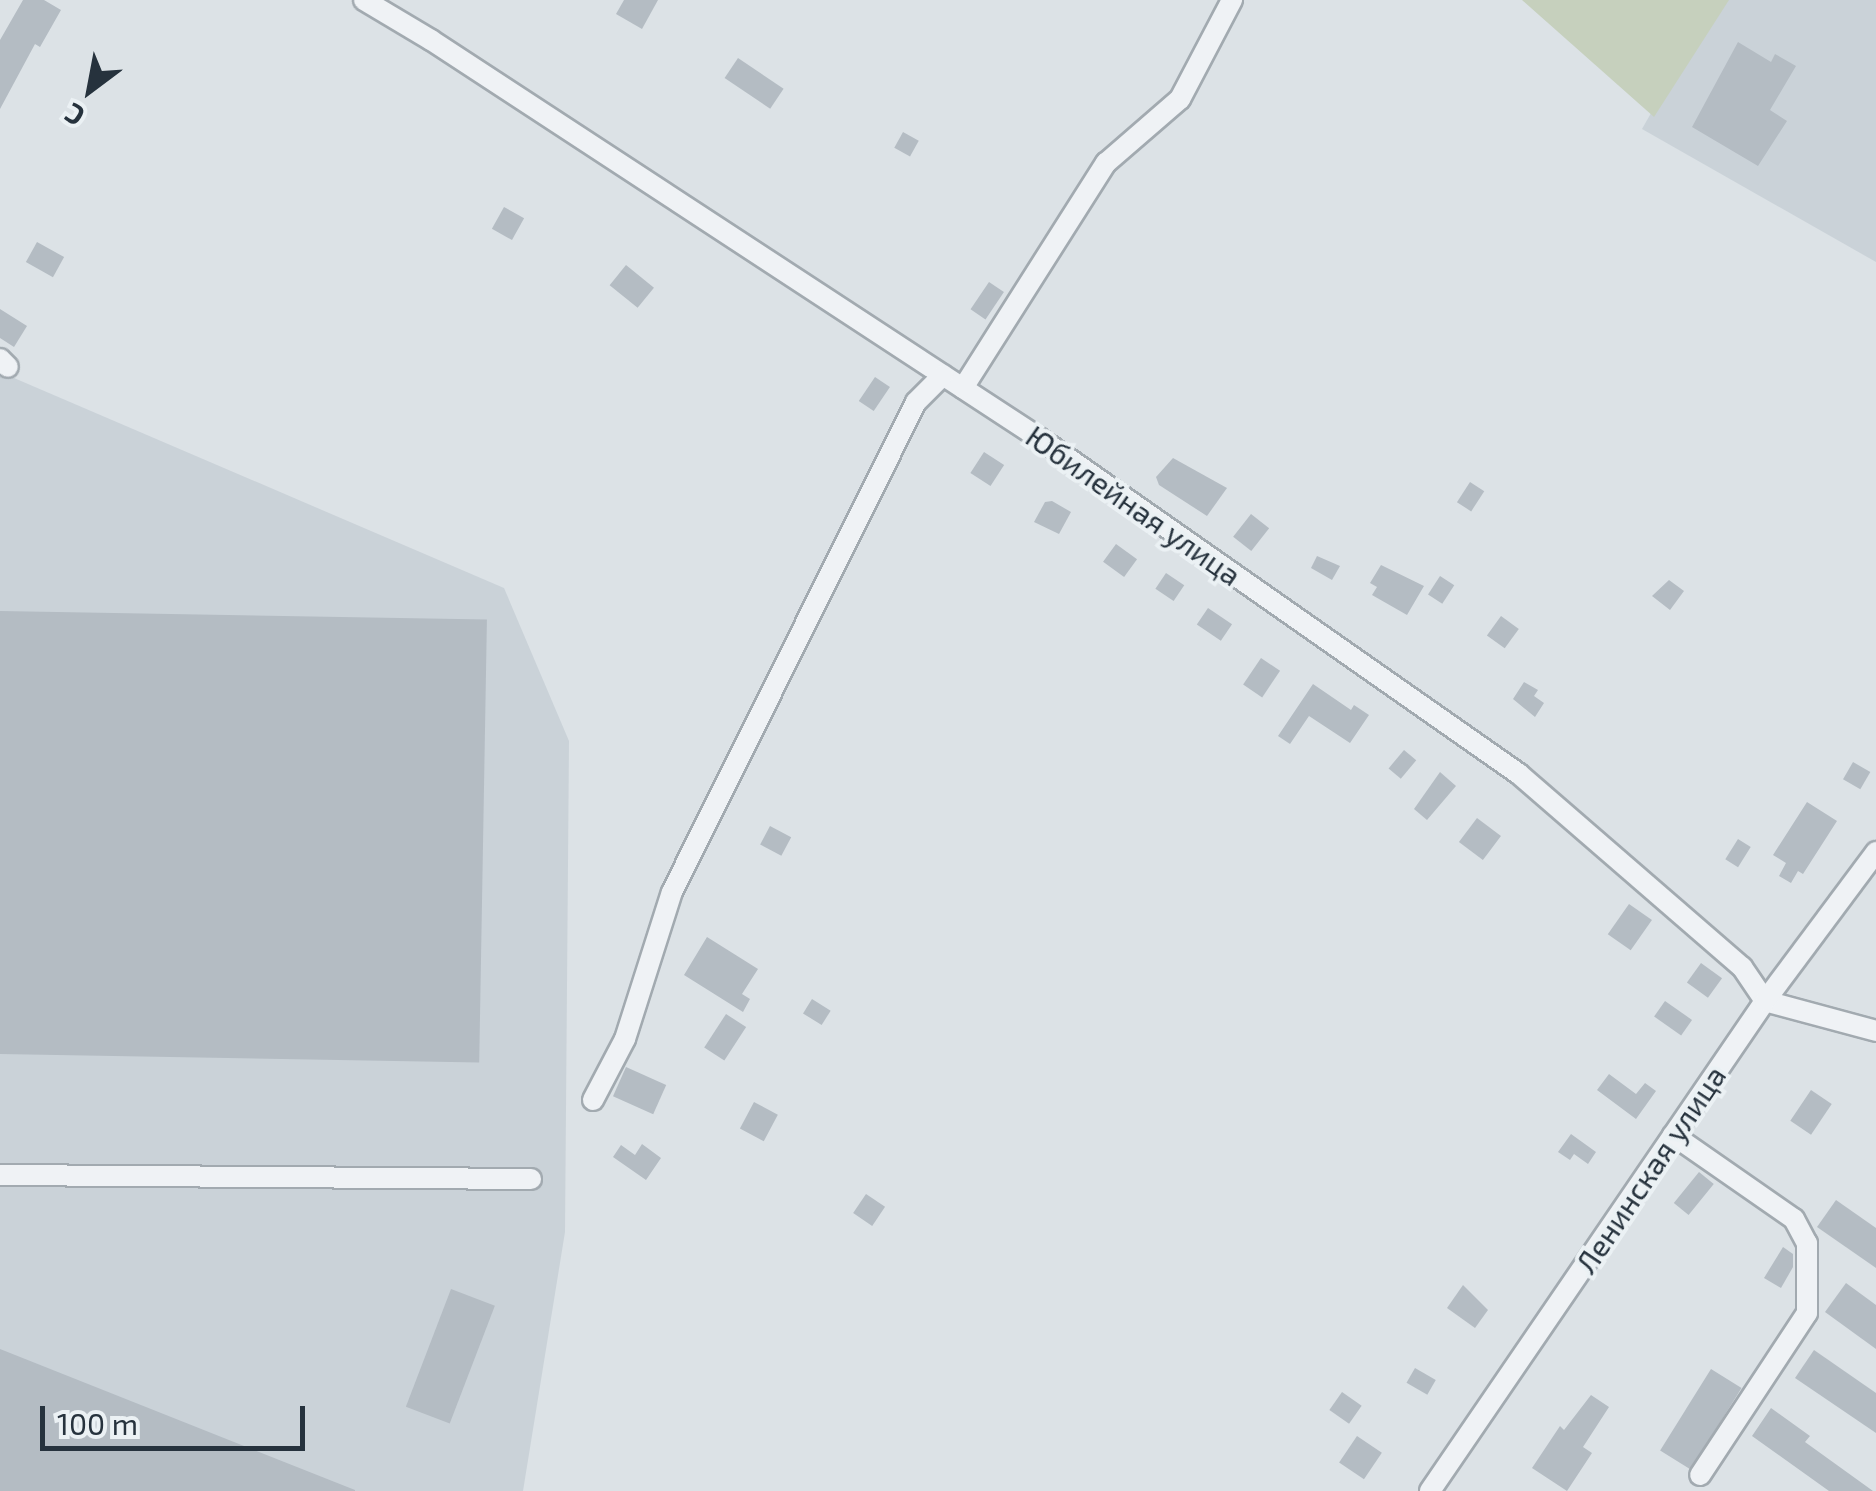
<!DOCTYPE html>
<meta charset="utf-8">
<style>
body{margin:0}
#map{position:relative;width:1876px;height:1491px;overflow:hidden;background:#dce2e6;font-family:"Exo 2",sans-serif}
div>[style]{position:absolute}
.built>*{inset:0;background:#cad2d8}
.green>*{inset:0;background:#c6d0bd}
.building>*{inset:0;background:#b4bcc3;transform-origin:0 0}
.roads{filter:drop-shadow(2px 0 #a2aab0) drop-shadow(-2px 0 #a2aab0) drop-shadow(0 2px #a2aab0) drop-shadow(0 -2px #a2aab0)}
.minor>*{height:20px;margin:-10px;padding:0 10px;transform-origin:10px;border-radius:10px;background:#eff2f5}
span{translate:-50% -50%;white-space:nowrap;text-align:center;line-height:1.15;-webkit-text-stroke:8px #ebf1f4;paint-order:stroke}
.street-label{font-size:30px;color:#26323d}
.north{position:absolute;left:40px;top:40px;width:100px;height:100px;-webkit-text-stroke:8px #ebf1f4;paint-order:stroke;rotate:212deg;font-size:28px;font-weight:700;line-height:40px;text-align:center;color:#26323d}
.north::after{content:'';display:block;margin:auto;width:35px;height:45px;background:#26323d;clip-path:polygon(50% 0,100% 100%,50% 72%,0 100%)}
.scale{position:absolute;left:40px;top:1406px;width:265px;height:45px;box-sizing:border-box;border:5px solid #26323d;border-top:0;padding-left:12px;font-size:30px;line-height:35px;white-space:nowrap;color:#26323d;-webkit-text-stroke:8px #ebf1f4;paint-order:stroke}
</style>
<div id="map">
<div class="built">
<div style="clip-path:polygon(1715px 0,1876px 0,1876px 262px,1642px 129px)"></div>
<div style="clip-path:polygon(0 372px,504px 588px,569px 741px,565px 1232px,523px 1491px,0 1491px)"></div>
</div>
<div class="green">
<div style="clip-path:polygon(1522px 0,1729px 0,1654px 117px)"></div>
</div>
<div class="building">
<div style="clip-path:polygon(23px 0,44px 0,61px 10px,40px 47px,35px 44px,0 109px,0 40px)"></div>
<div style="clip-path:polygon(624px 0,658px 0,642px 29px,616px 14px)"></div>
<div style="clip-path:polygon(1738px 42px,1771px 62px,1775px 54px,1796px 66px,1770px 110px,1787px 121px,1758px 166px,1692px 127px)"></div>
<div style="left:738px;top:58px;width:55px;height:24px;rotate:34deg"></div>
<div style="left:903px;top:132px;width:18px;height:18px;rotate:29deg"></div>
<div style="left:504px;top:207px;width:23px;height:25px;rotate:29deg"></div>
<div style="left:37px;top:242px;width:31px;height:23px;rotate:29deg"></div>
<div style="left:626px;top:265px;width:36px;height:26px;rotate:39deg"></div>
<div style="left:989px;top:282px;width:18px;height:33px;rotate:34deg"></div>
<div style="clip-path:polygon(0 309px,27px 326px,14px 347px,0 338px)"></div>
<div style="left:875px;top:377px;width:18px;height:29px;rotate:34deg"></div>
<div style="left:984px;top:452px;width:24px;height:25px;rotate:33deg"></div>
<div style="clip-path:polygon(1173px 458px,1227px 488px,1207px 516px,1159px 485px,1156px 477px)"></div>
<div style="left:1470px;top:482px;width:17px;height:24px;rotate:33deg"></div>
<div style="clip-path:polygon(1052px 501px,1071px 512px,1059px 534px,1034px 522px,1045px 502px)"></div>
<div style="left:1251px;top:514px;width:23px;height:29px;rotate:38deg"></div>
<div style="left:1116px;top:544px;width:26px;height:22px;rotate:36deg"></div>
<div style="clip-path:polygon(1317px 556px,1340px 566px,1332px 580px,1311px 568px)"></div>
<div style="clip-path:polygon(1381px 565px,1424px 586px,1407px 615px,1372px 595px,1377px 587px,1370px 583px)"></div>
<div style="left:1166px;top:573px;width:22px;height:19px;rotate:34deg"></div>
<div style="left:1440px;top:576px;width:17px;height:22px;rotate:33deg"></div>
<div style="clip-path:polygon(1669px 580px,1684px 591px,1670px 610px,1652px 596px)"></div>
<div style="left:1208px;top:608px;width:29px;height:20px;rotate:34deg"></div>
<div style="left:0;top:611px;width:487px;height:443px;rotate:1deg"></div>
<div style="left:1501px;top:616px;width:22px;height:24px;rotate:36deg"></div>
<div style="left:1261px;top:658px;width:23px;height:32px;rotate:34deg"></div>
<div style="clip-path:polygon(1524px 682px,1538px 690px,1534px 696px,1544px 703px,1535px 717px,1513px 699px)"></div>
<div style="clip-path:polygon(1313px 684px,1351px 710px,1354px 705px,1369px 715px,1350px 743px,1309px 716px,1290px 744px,1278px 736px)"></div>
<div style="left:1404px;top:750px;width:16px;height:24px;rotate:40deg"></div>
<div style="left:1853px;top:762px;width:20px;height:20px;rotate:30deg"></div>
<div style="clip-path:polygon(1440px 772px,1456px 786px,1427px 820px,1414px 809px)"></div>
<div style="clip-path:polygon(1807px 802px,1837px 821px,1803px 874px,1798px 871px,1791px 883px,1779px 876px,1786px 863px,1773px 855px)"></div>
<div style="left:1477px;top:818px;width:30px;height:30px;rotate:37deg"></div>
<div style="left:770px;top:826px;width:24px;height:21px;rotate:28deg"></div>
<div style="left:1738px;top:839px;width:15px;height:24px;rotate:32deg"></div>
<div style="left:1629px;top:904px;width:28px;height:37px;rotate:35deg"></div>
<div style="clip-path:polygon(707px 937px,758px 969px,742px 994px,750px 999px,743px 1012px,684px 975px)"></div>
<div style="left:1701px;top:963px;width:26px;height:24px;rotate:36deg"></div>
<div style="left:812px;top:999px;width:22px;height:17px;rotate:32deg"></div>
<div style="left:1665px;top:1001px;width:33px;height:19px;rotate:35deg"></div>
<div style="left:726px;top:1014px;width:24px;height:40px;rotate:33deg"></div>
<div style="left:626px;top:1067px;width:44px;height:32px;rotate:24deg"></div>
<div style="clip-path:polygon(1609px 1074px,1636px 1094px,1645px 1083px,1656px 1091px,1636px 1119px,1597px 1090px)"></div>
<div style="left:1811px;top:1090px;width:25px;height:37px;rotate:34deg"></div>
<div style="left:754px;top:1102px;width:27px;height:30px;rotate:28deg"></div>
<div style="clip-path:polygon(1571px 1134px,1596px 1152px,1588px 1164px,1574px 1154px,1570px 1160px,1558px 1152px)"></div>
<div style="clip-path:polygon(642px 1144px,661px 1158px,646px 1180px,613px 1157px,621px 1145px,635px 1155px)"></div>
<div style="left:1699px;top:1172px;width:19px;height:40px;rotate:39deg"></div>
<div style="left:866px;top:1194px;width:23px;height:23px;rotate:34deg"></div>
<div style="clip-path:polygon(1836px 1200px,1876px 1228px,1876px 1268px,1817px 1227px)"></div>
<div style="clip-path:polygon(1783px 1247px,1793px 1254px,1793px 1267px,1781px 1288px,1764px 1278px)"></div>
<div style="clip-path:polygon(1846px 1283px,1876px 1305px,1876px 1349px,1825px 1312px)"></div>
<div style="clip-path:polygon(1463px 1285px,1488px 1310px,1475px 1328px,1447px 1308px)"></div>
<div style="left:451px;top:1289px;width:47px;height:126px;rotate:21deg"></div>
<div style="clip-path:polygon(0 1349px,355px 1490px,355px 1491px,0 1491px)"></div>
<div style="clip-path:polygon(1814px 1350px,1876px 1393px,1876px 1433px,1795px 1378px)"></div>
<div style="left:1415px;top:1368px;width:24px;height:17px;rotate:30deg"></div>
<div style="left:1711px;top:1369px;width:36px;height:96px;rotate:32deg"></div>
<div style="left:1342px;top:1392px;width:24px;height:22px;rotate:35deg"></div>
<div style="clip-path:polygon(1591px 1395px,1609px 1407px,1583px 1447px,1592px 1453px,1567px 1491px,1532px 1468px,1560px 1426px,1564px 1430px)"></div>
<div style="clip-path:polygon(1771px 1408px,1810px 1436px,1805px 1442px,1873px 1491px,1829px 1491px,1752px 1436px)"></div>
<div style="left:1357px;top:1436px;width:30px;height:32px;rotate:34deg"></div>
</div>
<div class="roads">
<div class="minor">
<div style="left:364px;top:0;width:78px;rotate:30.8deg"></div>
<div style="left:431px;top:40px;width:727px;rotate:33.21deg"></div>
<div style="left:1039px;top:438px;width:586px;rotate:34.99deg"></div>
<div style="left:1519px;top:774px;width:295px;rotate:40.9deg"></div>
<div style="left:1742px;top:967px;width:41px;rotate:55.9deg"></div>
<div style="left:1765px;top:1001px;width:115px;rotate:15.1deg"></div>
<div style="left:0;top:359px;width:11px;rotate:45deg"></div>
<div style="left:963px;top:388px;width:267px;rotate:-57.6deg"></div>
<div style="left:1106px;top:163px;width:98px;rotate:-40.9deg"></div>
<div style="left:1180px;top:99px;width:112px;rotate:-62.3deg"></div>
<div style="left:593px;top:1100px;width:69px;rotate:-62.3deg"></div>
<div style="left:625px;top:1039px;width:154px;rotate:-72.3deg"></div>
<div style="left:672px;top:892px;width:547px;rotate:-63.53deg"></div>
<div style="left:916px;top:402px;width:38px;rotate:-45deg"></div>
<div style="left:1673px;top:1135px;width:147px;rotate:34.8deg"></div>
<div style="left:1794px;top:1219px;width:27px;rotate:62deg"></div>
<div style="left:1807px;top:1243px;width:70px;rotate:90deg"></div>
<div style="left:1807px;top:1313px;width:194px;rotate:123.4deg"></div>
<div style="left:0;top:1175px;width:531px;rotate:0.43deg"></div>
<div style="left:1430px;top:1491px;width:594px;rotate:-55.64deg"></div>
<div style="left:1765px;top:1001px;width:186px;rotate:-53.3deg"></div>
</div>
</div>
<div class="street-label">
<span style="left:1134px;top:505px;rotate:35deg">Юбилейная улица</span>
<span style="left:1650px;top:1169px;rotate:-56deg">Ленинская улица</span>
</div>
<div class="north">С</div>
<div class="scale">100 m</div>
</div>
